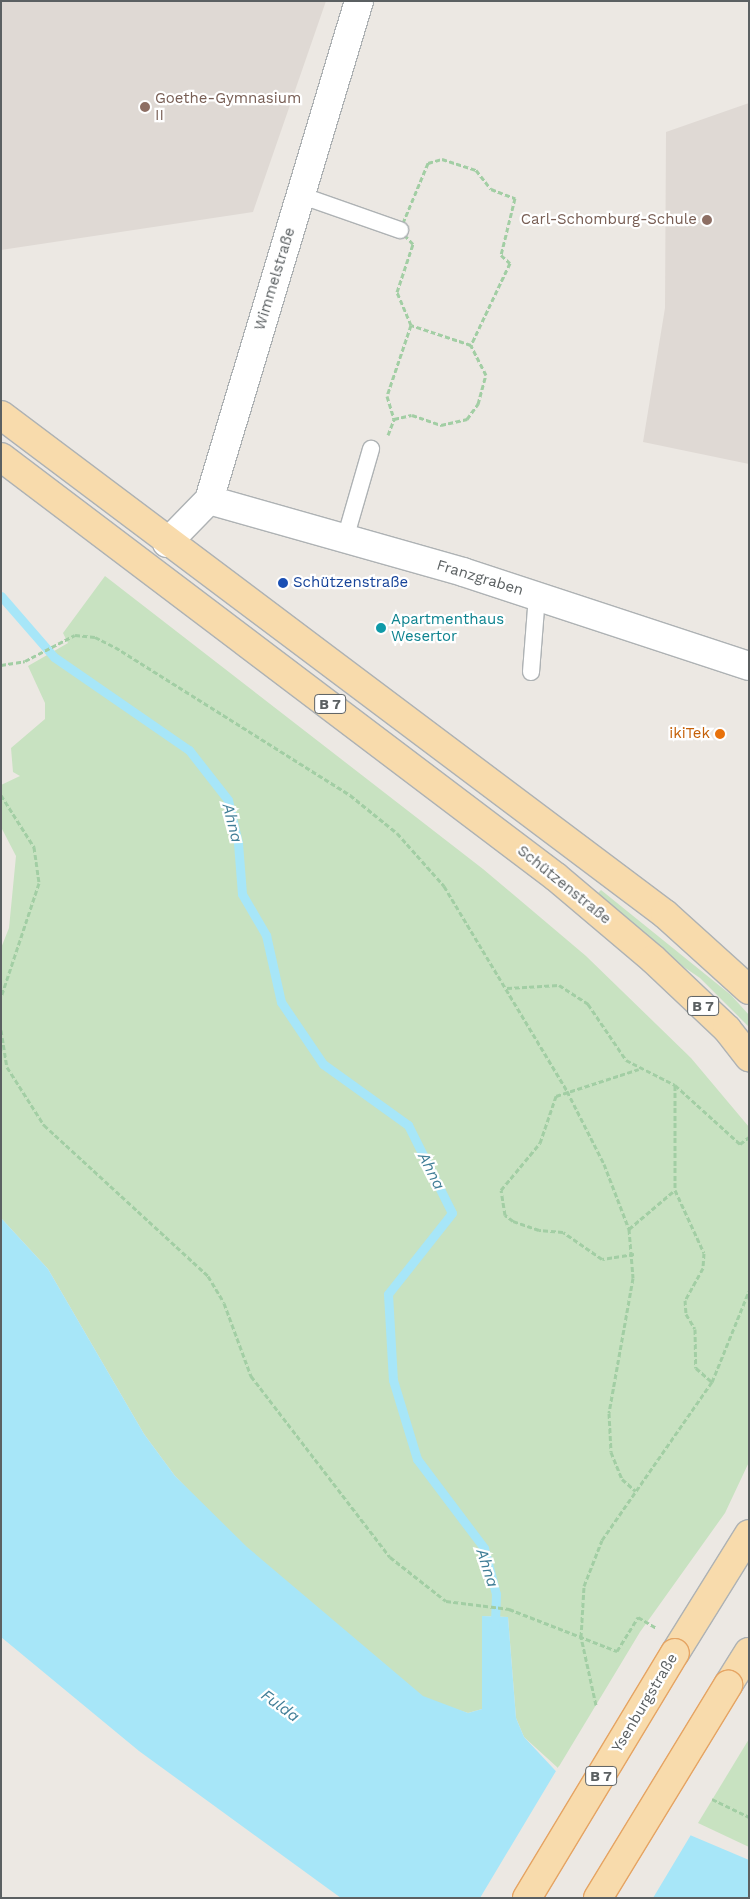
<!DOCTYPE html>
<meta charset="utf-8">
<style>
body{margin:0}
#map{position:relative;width:750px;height:1899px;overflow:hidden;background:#ece8e3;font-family:"Work Sans",sans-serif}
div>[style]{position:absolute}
.education>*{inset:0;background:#dfd9d4}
.green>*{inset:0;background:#c8e2c1}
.water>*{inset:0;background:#a7e6f8}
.pier>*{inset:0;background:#ece8e3}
.stream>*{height:9px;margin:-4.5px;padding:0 4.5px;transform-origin:4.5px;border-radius:4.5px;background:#a7e6f8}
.path>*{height:3px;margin-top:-1.5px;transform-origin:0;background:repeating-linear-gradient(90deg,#a2cea4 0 5px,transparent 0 7.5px)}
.roads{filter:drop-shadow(1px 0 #aeb2b4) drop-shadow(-1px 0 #aeb2b4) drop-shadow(0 1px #aeb2b4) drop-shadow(0 -1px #aeb2b4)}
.lane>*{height:16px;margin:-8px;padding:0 8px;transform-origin:8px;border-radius:8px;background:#fff}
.street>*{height:28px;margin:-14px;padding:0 14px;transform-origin:14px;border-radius:14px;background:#fff}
.primary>*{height:28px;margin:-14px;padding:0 14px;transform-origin:14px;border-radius:14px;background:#f8dbac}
.bridges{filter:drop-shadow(1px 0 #e5a463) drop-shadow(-1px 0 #e5a463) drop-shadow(0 1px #e5a463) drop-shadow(0 -1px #e5a463)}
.primary-bridge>*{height:28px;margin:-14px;padding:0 14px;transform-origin:14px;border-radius:14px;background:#f8dbac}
.dots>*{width:14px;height:14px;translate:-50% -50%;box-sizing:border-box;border:2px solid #fff;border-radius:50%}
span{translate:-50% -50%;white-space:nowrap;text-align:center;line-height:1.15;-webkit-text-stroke:4.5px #fff;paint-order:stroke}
.shield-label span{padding:1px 4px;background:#fff;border:1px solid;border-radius:4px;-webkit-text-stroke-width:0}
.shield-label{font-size:14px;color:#5b6062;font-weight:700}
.education-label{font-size:15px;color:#785e54}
.left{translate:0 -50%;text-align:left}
.right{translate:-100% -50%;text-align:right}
.street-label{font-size:15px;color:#5b6062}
.transit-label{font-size:15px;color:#164399}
.culture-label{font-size:15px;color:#0d838f}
.food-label{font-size:15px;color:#c56008}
.water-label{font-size:16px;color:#407e97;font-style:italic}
.frame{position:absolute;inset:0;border:2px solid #5b6062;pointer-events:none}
</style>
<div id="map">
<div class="education">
<div style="clip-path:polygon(1px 1px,326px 1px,253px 212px,1px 250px)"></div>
<div style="clip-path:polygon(749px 103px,749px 464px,643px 442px,665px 308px,666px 132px)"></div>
</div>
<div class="green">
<div style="clip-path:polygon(105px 576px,483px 869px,586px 956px,691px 1058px,749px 1127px,749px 1462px,725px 1513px,640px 1632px,558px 1768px,524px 1737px,516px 1718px,508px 1617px,482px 1616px,482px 1709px,468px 1713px,417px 1697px,380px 1660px,364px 1655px,271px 1576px,175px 1476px,144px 1434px,48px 1269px,1px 1218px,1px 948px,9px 928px,16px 856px,1px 827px,1px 785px,20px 776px,13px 772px,11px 748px,45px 719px,45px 703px,28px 666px,68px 643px,63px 633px)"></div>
<div style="clip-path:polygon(601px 890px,731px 995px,749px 1015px,749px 1027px,700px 978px,653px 946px,598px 893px)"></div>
<div style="clip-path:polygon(749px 1739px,749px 1847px,698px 1823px)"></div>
</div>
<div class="water">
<div style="clip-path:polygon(1px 1218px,48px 1269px,144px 1434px,175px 1476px,247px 1547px,423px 1696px,468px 1713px,482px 1709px,482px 1616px,508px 1617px,516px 1718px,524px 1737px,567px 1783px,749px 1860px,749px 1898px,341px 1898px,139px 1751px,1px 1637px)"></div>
</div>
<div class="pier">
<div style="clip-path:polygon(559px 1766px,569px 1781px,692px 1833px,653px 1898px,480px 1898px)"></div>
</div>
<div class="stream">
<div style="left:1px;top:596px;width:81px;rotate:49deg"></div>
<div style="left:54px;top:657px;width:164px;rotate:34.6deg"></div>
<div style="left:189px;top:750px;width:63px;rotate:52deg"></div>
<div style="left:228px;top:800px;width:44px;rotate:76.9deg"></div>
<div style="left:238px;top:843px;width:51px;rotate:85.5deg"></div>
<div style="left:242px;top:894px;width:48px;rotate:59.7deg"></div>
<div style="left:266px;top:935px;width:69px;rotate:77.4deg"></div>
<div style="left:281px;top:1002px;width:75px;rotate:55.9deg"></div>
<div style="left:323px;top:1064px;width:105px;rotate:35.7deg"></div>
<div style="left:408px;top:1125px;width:98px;rotate:63.4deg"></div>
<div style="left:452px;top:1213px;width:103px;rotate:128.3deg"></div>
<div style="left:388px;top:1294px;width:86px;rotate:86.7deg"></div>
<div style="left:393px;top:1380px;width:83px;rotate:73.1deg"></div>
<div style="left:417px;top:1459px;width:111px;rotate:53deg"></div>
<div style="left:484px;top:1548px;width:48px;rotate:75.4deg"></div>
<div style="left:496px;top:1594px;width:33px;rotate:92deg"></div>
</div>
<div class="path">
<div style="left:442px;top:159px;width:36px;rotate:18deg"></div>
<div style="left:476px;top:170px;width:24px;rotate:52deg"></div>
<div style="left:491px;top:189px;width:26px;rotate:21deg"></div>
<div style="left:515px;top:198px;width:59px;rotate:103.8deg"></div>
<div style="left:501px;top:255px;width:12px;rotate:42deg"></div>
<div style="left:510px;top:263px;width:91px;rotate:115.4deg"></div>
<div style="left:471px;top:345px;width:63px;rotate:-161.6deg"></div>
<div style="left:411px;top:325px;width:36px;rotate:-113deg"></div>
<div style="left:397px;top:292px;width:51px;rotate:-71.6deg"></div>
<div style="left:413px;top:244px;width:19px;rotate:-133deg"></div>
<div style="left:400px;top:230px;width:73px;rotate:-67.3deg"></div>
<div style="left:428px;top:163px;width:15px;rotate:-16deg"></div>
<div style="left:411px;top:325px;width:75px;rotate:108.7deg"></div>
<div style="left:387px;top:396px;width:24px;rotate:73deg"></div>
<div style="left:394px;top:419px;width:18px;rotate:-13deg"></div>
<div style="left:412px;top:415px;width:31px;rotate:19deg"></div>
<div style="left:441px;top:425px;width:27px;rotate:-13deg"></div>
<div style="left:467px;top:419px;width:19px;rotate:-54deg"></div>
<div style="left:478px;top:404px;width:30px;rotate:-75deg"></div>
<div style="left:486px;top:375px;width:34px;rotate:-117deg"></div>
<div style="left:388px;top:435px;width:17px;rotate:-69deg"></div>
<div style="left:1px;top:665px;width:24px;rotate:-9deg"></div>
<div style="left:25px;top:661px;width:56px;rotate:-27.5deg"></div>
<div style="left:75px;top:635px;width:20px;rotate:6deg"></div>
<div style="left:95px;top:637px;width:22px;rotate:27deg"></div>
<div style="left:115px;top:647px;width:278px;rotate:32.2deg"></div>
<div style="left:350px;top:795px;width:60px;rotate:39deg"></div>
<div style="left:397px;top:833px;width:71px;rotate:48.4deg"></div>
<div style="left:444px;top:886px;width:239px;rotate:59deg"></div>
<div style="left:567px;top:1091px;width:82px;rotate:63.1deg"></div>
<div style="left:604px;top:1164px;width:70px;rotate:69deg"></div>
<div style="left:629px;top:1229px;width:49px;rotate:85.3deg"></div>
<div style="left:633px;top:1278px;width:137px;rotate:100.1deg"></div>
<div style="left:609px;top:1413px;width:39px;rotate:87deg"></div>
<div style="left:611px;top:1452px;width:29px;rotate:68deg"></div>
<div style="left:622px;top:1479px;width:18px;rotate:41deg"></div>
<div style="left:1px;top:795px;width:62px;rotate:57.6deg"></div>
<div style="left:34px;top:847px;width:36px;rotate:82deg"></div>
<div style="left:39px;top:883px;width:120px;rotate:108.4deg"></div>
<div style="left:507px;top:988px;width:52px;rotate:-3.3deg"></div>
<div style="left:559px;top:985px;width:35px;rotate:33deg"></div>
<div style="left:588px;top:1004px;width:68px;rotate:55.8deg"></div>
<div style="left:626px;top:1060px;width:55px;rotate:27deg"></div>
<div style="left:675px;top:1085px;width:88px;rotate:42.2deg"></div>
<div style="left:740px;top:1144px;width:11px;rotate:-38deg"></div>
<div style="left:1px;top:1030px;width:37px;rotate:81deg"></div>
<div style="left:7px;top:1067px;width:69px;rotate:57.5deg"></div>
<div style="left:44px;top:1125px;width:223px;rotate:42.6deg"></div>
<div style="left:208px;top:1276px;width:31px;rotate:59deg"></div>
<div style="left:224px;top:1303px;width:78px;rotate:69.7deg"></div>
<div style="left:251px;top:1376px;width:228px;rotate:52.5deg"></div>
<div style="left:390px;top:1557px;width:71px;rotate:38.2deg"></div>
<div style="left:446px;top:1601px;width:64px;rotate:7.2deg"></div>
<div style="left:509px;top:1609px;width:116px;rotate:21.3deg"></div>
<div style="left:617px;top:1651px;width:40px;rotate:-58deg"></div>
<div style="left:638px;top:1617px;width:21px;rotate:31deg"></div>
<div style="left:675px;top:1085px;width:105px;rotate:90deg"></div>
<div style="left:675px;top:1190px;width:69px;rotate:65.3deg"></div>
<div style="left:704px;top:1253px;width:15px;rotate:94deg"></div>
<div style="left:703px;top:1268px;width:37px;rotate:119deg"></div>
<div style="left:685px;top:1300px;width:14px;rotate:86deg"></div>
<div style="left:686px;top:1314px;width:17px;rotate:59deg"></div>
<div style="left:695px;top:1329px;width:39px;rotate:89deg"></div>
<div style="left:696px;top:1368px;width:21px;rotate:41deg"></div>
<div style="left:629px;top:1229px;width:60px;rotate:-40.3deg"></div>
<div style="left:634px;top:1254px;width:32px;rotate:171deg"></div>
<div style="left:602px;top:1259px;width:47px;rotate:-145.3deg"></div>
<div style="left:563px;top:1232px;width:24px;rotate:-175deg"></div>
<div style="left:539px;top:1230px;width:28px;rotate:-161deg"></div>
<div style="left:513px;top:1221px;width:10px;rotate:-143deg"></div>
<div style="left:505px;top:1215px;width:25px;rotate:-99deg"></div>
<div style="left:501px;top:1190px;width:61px;rotate:-50.3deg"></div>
<div style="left:540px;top:1143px;width:50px;rotate:-71.2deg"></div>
<div style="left:556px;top:1096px;width:87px;rotate:-18deg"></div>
<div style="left:596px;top:1705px;width:70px;rotate:-102.4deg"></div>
<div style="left:581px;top:1637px;width:51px;rotate:-86.6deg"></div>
<div style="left:584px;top:1586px;width:49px;rotate:-68.6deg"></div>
<div style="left:602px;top:1540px;width:193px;rotate:-55.2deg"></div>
<div style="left:712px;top:1382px;width:98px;rotate:-67.9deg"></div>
<div style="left:712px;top:1799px;width:41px;rotate:25.9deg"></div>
</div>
<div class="roads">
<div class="lane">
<div style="left:300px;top:195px;width:106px;rotate:19.3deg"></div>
<div style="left:345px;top:539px;width:94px;rotate:-73.9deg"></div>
<div style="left:531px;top:672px;width:76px;rotate:-85.5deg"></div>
</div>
<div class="street">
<div style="left:209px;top:500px;width:264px;rotate:15.8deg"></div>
<div style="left:463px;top:572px;width:301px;rotate:18.2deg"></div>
<div style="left:167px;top:543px;width:60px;rotate:-45.7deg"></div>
<div style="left:209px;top:500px;width:521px;rotate:-73.27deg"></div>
</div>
<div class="primary">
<div style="left:1px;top:415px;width:831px;rotate:36.93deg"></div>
<div style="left:665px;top:914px;width:113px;rotate:42.1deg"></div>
<div style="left:1px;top:457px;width:696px;rotate:37.12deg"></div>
<div style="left:556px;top:877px;width:127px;rotate:40.2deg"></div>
<div style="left:653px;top:959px;width:102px;rotate:43.4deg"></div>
<div style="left:727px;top:1029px;width:36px;rotate:52deg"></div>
<div style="left:675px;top:1653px;width:140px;rotate:-58.1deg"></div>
<div style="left:728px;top:1685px;width:39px;rotate:-58deg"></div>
</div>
</div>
<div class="bridges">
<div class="primary-bridge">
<div style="left:527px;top:1898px;width:286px;rotate:-58.9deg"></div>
<div style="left:598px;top:1898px;width:250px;rotate:-58.6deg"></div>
</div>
</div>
<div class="dots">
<div style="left:145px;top:107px;background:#8d6e63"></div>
<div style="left:707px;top:220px;background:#8d6e63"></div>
<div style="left:283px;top:583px;background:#1a4fb4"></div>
<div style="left:381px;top:628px;background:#0f9aa8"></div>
<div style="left:720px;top:734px;background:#e8710a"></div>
</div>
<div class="shield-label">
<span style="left:330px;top:704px">B 7</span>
<span style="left:703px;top:1006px">B 7</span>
<span style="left:601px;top:1776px">B 7</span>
</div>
<div class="education-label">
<span class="left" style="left:155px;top:107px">Goethe-Gymnasium<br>II</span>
<span class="right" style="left:697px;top:220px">Carl-Schomburg-Schule</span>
</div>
<div class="street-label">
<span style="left:275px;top:279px;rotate:-73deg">Wimmelstraße</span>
<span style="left:480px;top:578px;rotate:17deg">Franzgraben</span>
<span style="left:564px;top:885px;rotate:39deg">Schützenstraße</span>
<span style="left:645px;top:1703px;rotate:-59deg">Ysenburgstraße</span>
</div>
<div class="transit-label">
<span class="left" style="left:293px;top:583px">Schützenstraße</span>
</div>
<div class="culture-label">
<span class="left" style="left:391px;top:628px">Apartmenthaus<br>Wesertor</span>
</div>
<div class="food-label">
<span class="right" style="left:710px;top:734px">ikiTek</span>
</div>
<div class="water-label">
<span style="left:232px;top:823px;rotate:76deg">Ahna</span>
<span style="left:431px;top:1171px;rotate:63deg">Ahna</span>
<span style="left:487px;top:1568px;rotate:72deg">Ahna</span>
<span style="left:280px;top:1706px;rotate:36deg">Fulda</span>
</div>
<div class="frame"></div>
</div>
